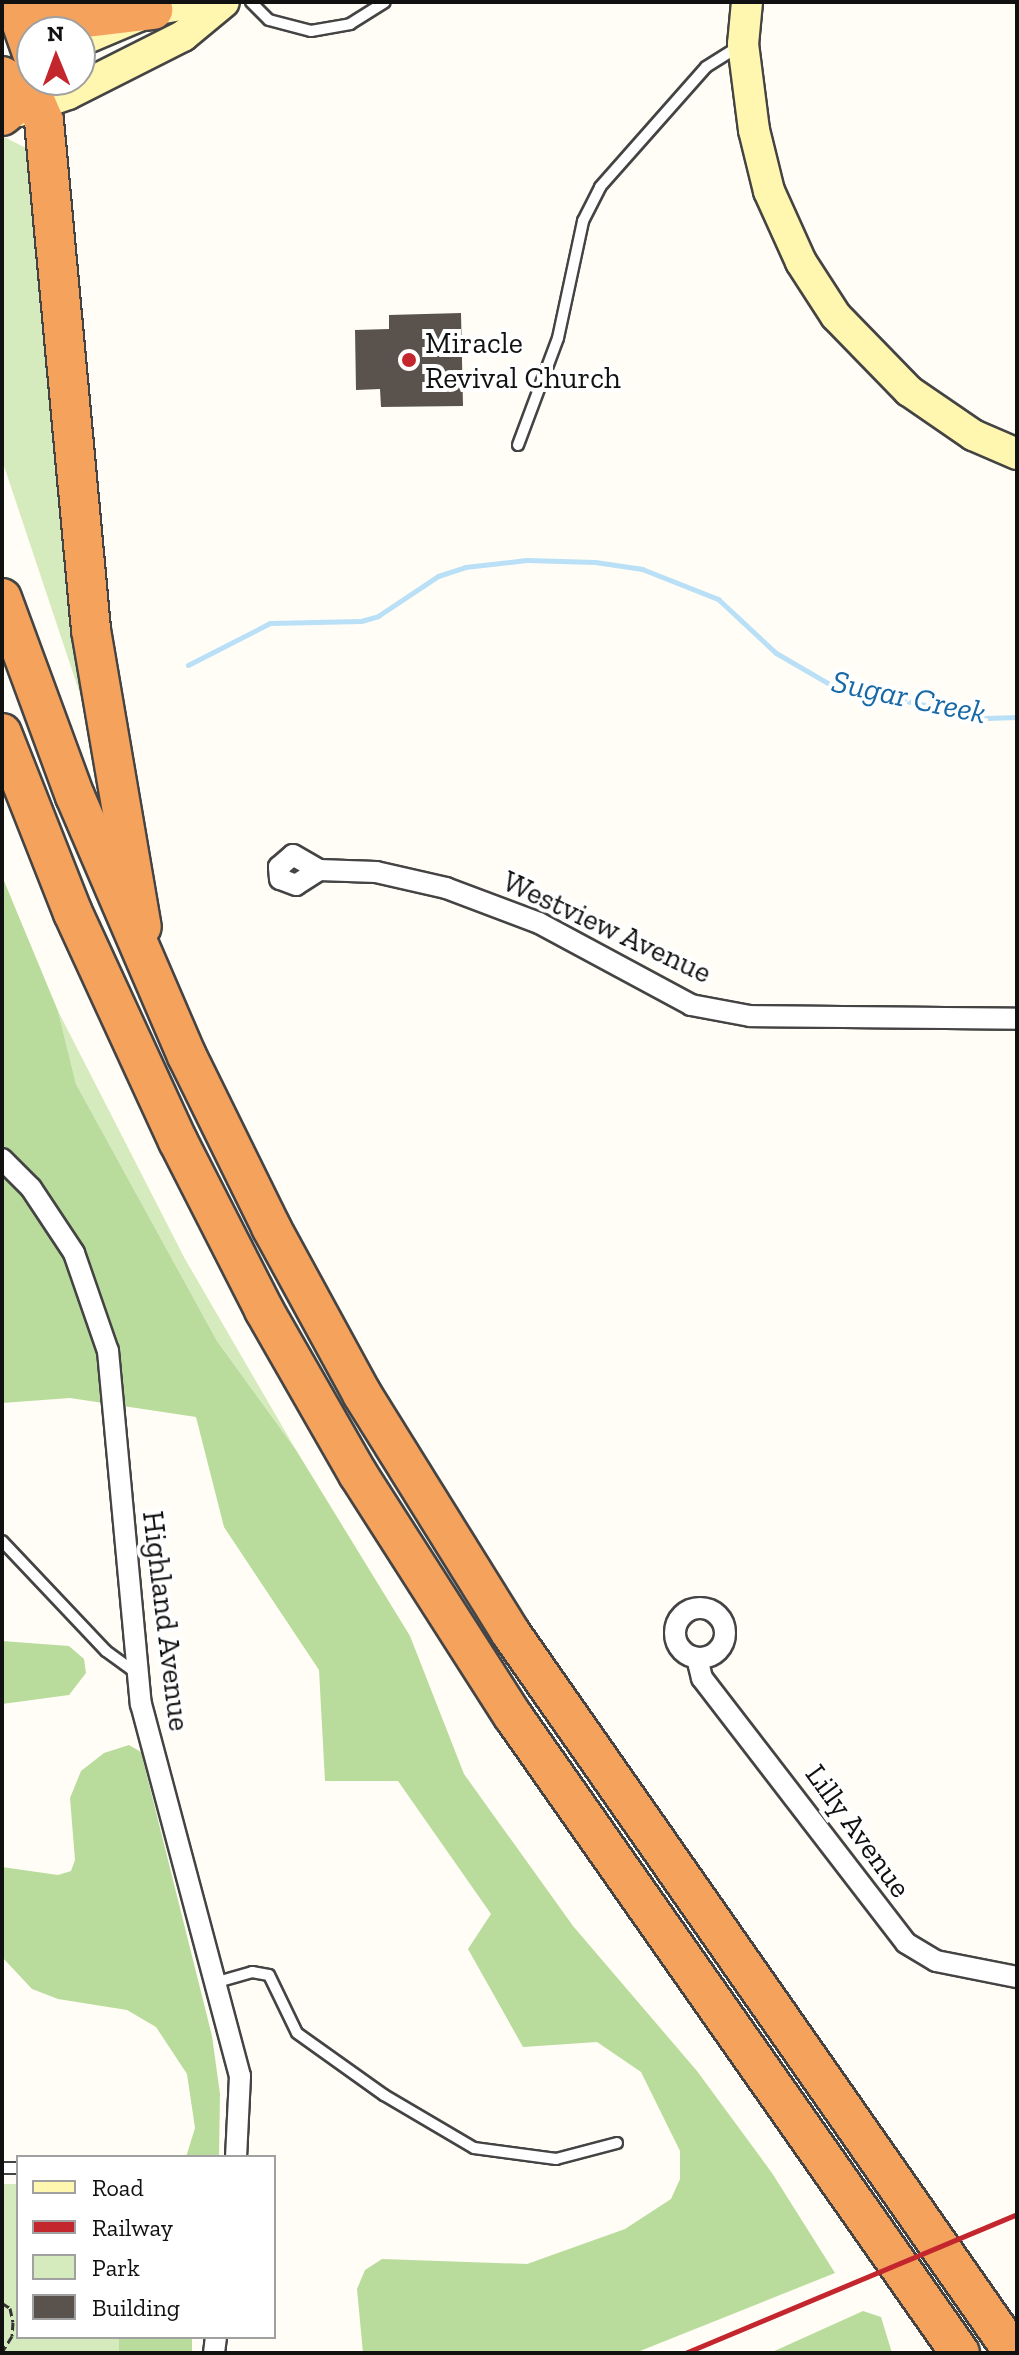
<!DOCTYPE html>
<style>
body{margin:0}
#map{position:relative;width:1019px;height:2355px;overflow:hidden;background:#fffdf5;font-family:"Zilla Slab",serif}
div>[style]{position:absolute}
.green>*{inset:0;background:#d5ebbd}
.forest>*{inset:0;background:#b9dc9c;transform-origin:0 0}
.stream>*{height:5px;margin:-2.5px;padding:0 2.5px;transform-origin:2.5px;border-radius:2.5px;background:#b9e0f7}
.building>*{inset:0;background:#5a524d}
.path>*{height:3px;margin-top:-1.5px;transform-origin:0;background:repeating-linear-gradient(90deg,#333 0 8px,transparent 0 12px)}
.roads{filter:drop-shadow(2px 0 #444) drop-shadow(-2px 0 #444) drop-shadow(0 2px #444) drop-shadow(0 -2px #444)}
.service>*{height:10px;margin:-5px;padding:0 5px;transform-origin:5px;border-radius:5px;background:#fff}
.minor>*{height:20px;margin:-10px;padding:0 10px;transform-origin:10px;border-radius:10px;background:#fff}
.minor>.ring{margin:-10px;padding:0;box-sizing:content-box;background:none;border:20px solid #fff;border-radius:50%}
.secondary>*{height:30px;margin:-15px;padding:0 15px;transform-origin:15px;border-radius:15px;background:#fff6b0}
.motorway>*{height:38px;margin:-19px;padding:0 19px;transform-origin:19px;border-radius:19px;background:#f5a25d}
.rail>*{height:5px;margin:-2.5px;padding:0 2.5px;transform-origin:2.5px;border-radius:2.5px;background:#c4262e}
.dots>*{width:22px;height:22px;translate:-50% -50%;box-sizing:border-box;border:4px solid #fff;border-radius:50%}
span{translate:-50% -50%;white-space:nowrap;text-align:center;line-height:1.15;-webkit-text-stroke:8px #fff;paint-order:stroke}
.poi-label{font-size:30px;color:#111}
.left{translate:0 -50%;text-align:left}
.street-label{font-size:30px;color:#111}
.water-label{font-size:32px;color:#1768a6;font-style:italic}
.frame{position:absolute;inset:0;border:4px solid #111;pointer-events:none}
.legend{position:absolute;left:16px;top:2155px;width:260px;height:184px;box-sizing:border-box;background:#fff;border:2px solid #a0a0a0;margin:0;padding:10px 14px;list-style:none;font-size:24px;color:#111}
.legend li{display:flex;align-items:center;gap:16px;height:40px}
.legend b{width:40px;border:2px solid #a0a0a0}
.north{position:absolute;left:16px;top:16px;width:80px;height:80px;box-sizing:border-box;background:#fff;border:2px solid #a0a0a0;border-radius:50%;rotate:359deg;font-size:22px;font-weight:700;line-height:32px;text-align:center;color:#111}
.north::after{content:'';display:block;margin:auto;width:28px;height:36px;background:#c4262e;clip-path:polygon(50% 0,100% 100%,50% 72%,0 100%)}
</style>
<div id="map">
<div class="green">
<div style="clip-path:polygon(2px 136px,26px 148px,93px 733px,2px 460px)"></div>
<div style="clip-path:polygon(58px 1011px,185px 1259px,296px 1450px,217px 1341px,76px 1084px)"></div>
<div style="clip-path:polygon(2px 2184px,18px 2184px,18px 2337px,154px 2337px,152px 2353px,2px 2353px)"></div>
</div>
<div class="forest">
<div style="clip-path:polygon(2px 876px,58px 1011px,76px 1084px,217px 1341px,296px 1450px,410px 1636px,464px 1774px,573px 1926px,697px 2071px,772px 2173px,835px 2273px,635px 2353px,363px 2353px,357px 2289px,365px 2270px,382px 2259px,527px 2264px,625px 2229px,671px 2199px,680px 2179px,680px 2151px,641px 2072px,597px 2042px,523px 2047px,468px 1949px,491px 1914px,398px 1781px,325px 1781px,319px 1670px,224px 1527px,196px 1417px,70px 1398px,2px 1403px)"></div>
<div style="clip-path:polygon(2px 1641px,69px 1646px,84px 1659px,86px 1673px,69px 1695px,2px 1704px)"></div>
<div style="clip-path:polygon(129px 1745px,141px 1752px,212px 2036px,220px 2094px,219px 2157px,186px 2157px,195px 2128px,187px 2074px,156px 2027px,127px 2010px,58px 1999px,32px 1989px,2px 1957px,2px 1867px,58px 1875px,71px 1871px,75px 1860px,70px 1798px,81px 1771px,104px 1753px)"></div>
<div style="clip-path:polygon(863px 2311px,881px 2317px,892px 2353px,770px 2353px)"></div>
<div style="left:119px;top:2337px;width:73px;height:17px"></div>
</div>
<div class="stream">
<div style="left:188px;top:665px;width:92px;rotate:-27.1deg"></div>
<div style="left:270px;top:623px;width:91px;rotate:-1.3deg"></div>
<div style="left:361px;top:621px;width:18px;rotate:-16deg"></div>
<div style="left:378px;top:616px;width:72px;rotate:-33.7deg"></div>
<div style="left:438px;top:576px;width:28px;rotate:-18deg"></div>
<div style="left:465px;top:567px;width:62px;rotate:-6.4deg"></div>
<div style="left:527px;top:560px;width:68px;rotate:1.7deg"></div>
<div style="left:595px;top:562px;width:48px;rotate:8.5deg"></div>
<div style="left:642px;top:569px;width:82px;rotate:21.5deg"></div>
<div style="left:718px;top:599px;width:79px;rotate:43deg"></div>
<div style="left:776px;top:653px;width:64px;rotate:30.2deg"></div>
<div style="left:831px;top:685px;width:158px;rotate:12deg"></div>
<div style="left:986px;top:718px;width:31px;rotate:-2deg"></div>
</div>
<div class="building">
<div style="clip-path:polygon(461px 313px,463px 406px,381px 407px,380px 389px,356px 390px,355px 330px,389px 329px,389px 315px)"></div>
</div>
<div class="path">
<div style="left:2px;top:2303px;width:9px;rotate:32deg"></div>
<div style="left:10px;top:2308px;width:14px;rotate:78deg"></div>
<div style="left:13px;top:2322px;width:14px;rotate:94deg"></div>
<div style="left:12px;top:2336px;width:19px;rotate:122deg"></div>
</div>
<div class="roads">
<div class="service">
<div style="left:251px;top:2px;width:25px;rotate:45deg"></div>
<div style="left:269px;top:20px;width:43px;rotate:14.7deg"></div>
<div style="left:311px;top:31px;width:40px;rotate:-10deg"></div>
<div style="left:350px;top:24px;width:41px;rotate:-32.2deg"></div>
<div style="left:518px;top:445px;width:114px;rotate:-69.5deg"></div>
<div style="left:558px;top:338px;width:120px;rotate:-77.9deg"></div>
<div style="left:583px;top:221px;width:38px;rotate:-63deg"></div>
<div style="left:600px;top:187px;width:160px;rotate:-48.5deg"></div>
<div style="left:706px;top:67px;width:38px;rotate:-32deg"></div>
<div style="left:2px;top:1541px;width:151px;rotate:46.6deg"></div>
<div style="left:106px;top:1651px;width:37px;rotate:36deg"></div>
<div style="left:214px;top:1983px;width:40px;rotate:-16deg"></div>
<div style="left:252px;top:1972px;width:17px;rotate:10deg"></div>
<div style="left:269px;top:1975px;width:64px;rotate:64.2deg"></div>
<div style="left:297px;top:2033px;width:107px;rotate:35.5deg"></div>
<div style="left:384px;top:2095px;width:104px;rotate:30.5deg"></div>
<div style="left:474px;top:2148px;width:83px;rotate:7.6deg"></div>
<div style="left:556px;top:2159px;width:63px;rotate:-14.7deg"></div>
<div style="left:2px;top:2168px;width:16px"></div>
</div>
<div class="minor">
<div style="left:319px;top:870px;width:27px;rotate:147deg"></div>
<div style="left:296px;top:885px;width:17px;rotate:-159deg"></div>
<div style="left:280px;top:879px;width:12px;rotate:-95deg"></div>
<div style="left:279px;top:867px;width:18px;rotate:-41deg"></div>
<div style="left:293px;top:855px;width:30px;rotate:30deg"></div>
<div style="left:319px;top:870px;width:57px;rotate:2deg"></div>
<div style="left:376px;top:872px;width:72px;rotate:12.9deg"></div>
<div style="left:446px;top:888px;width:99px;rotate:20.6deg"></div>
<div style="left:539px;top:923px;width:173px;rotate:28.3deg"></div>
<div style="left:691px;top:1005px;width:60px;rotate:10.6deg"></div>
<div style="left:750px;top:1016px;width:267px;rotate:0.6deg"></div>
<div style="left:2px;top:1159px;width:41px;rotate:45deg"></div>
<div style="left:31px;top:1188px;width:78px;rotate:56.5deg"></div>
<div style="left:74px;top:1253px;width:104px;rotate:70.9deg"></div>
<div style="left:108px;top:1351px;width:355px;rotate:84.7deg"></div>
<div style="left:141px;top:1704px;width:385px;rotate:75.1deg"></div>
<div style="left:240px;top:2076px;width:81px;rotate:92.8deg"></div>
<div class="ring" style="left:675px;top:1608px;width:30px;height:30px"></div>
<div style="left:697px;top:1658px;width:21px;rotate:76deg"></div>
<div style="left:702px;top:1678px;width:334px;rotate:52.4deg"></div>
<div style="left:906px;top:1943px;width:35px;rotate:31deg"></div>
<div style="left:936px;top:1961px;width:83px;rotate:11.2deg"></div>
<div style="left:214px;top:2353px;width:16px;rotate:-83deg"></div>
</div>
<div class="secondary">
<div style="left:747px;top:2px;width:42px;rotate:95.4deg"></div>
<div style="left:743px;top:44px;width:87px;rotate:82.7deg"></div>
<div style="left:754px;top:130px;width:63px;rotate:76.2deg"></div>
<div style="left:769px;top:191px;width:78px;rotate:65.7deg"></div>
<div style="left:801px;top:262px;width:64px;rotate:57.1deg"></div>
<div style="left:836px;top:316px;width:105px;rotate:45.8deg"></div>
<div style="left:909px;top:391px;width:78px;rotate:34.5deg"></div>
<div style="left:973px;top:435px;width:48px;rotate:23.4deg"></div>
<div style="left:80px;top:41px;width:79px;rotate:-23deg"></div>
<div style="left:153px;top:10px;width:44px;rotate:-10.5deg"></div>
<div style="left:19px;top:111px;width:52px;rotate:-19.1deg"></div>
<div style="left:68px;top:94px;width:129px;rotate:-26.8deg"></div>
<div style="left:183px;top:36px;width:53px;rotate:-39.7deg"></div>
</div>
<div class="motorway">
<div style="left:14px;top:2px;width:54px;rotate:70.6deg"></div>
<div style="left:15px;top:4px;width:50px;rotate:19.9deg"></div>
<div style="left:62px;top:21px;width:92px;rotate:-6.9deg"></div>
<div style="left:2px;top:76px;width:34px;rotate:30deg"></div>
<div style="left:32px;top:93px;width:30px;rotate:67deg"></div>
<div style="left:44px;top:121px;width:511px;rotate:84.72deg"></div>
<div style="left:91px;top:630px;width:301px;rotate:80.3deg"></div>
<div style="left:2px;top:116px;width:28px;rotate:-39deg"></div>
<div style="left:24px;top:98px;width:21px;rotate:-59deg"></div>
<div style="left:2px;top:598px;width:211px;rotate:69.8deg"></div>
<div style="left:75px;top:796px;width:283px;rotate:66.7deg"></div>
<div style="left:187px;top:1056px;width:191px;rotate:63.8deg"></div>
<div style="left:271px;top:1227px;width:190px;rotate:61.4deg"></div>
<div style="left:362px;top:1394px;width:280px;rotate:58.1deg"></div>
<div style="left:510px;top:1632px;width:880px;rotate:55.05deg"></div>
<div style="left:2px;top:733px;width:193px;rotate:68.5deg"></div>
<div style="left:73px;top:913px;width:251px;rotate:65.3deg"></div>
<div style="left:178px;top:1141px;width:190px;rotate:63deg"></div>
<div style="left:264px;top:1310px;width:189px;rotate:60.2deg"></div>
<div style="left:358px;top:1474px;width:287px;rotate:57.4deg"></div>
<div style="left:513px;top:1716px;width:778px;rotate:54.94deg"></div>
</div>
</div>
<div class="rail">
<div style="left:685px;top:2353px;width:360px;rotate:-22.7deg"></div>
</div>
<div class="dots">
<div style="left:409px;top:360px;background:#c4262e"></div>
</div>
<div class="poi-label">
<span class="left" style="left:425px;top:360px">Miracle<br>Revival Church</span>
</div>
<div class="street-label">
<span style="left:607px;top:927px;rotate:25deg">Westview Avenue</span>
<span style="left:166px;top:1621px;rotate:83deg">Highland Avenue</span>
<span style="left:858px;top:1831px;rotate:54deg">Lilly Avenue</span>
</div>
<div class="water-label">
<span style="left:909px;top:697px;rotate:12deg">Sugar Creek</span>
</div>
<div class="frame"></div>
<ul class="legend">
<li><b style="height:10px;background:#fff6b0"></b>Road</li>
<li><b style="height:10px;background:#c4262e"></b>Railway</li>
<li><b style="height:22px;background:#d5ebbd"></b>Park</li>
<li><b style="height:22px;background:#5a524d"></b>Building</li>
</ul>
<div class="north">N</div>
</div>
